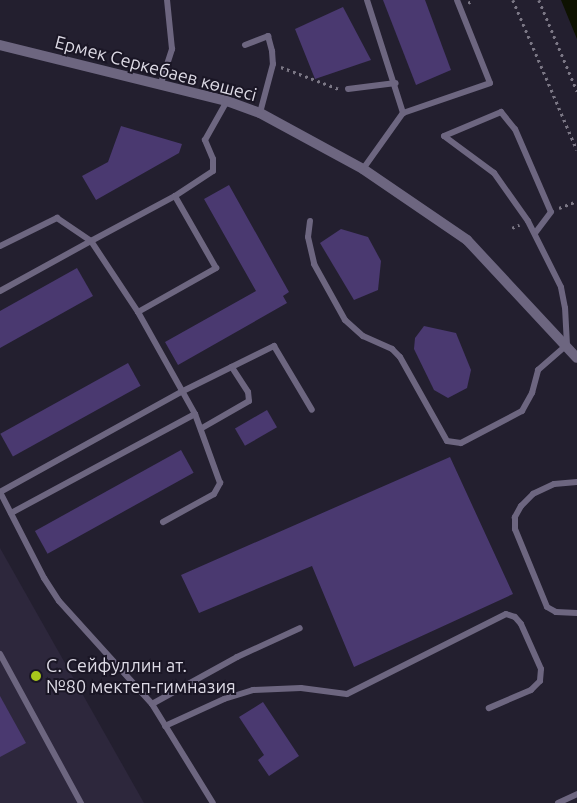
<!DOCTYPE html>
<meta charset="utf-8">
<style>
body{margin:0}
#map{position:relative;width:577px;height:803px;overflow:hidden;background:#231f2f;font-family:Ubuntu,sans-serif}
div>[style]{position:absolute}
.built>*{inset:0;background:#2d273c}
.water>*{inset:0;background:#0e1201}
.building>*{inset:0;background:#4a3970;transform-origin:0 0}
.path>*{height:2.5px;margin-top:-1.25px;transform-origin:0;background:repeating-linear-gradient(90deg,#7b7785 0 2.5px,transparent 0 6.5px)}
.lane>*{height:6px;margin:-3px;padding:0 3px;transform-origin:3px;border-radius:3px;background:#6d6680}
.street>*{height:10px;margin:-5px;padding:0 5px;transform-origin:5px;border-radius:5px;background:#6d6680}
.dots>*{width:14px;height:14px;translate:-50% -50%;box-sizing:border-box;border:2px solid #1a1625;border-radius:50%}
span{translate:-50% -50%;white-space:nowrap;text-align:center;line-height:1.15;-webkit-text-stroke:4px #1a1625;paint-order:stroke}
.street-label{font-size:18px;color:#dddae5}
.poi-label{font-size:18px;color:#dddae5}
.left{translate:0 -50%;text-align:left}
</style>
<div id="map">
<div class="built">
<div style="clip-path:polygon(0 548px,144px 803px,0 803px)"></div>
</div>
<div class="water">
<div style="clip-path:polygon(561px 0,577px 0,577px 39px)"></div>
</div>
<div class="building">
<div style="clip-path:polygon(383px 0,425px 0,451px 70px,416px 85px)"></div>
<div style="clip-path:polygon(343px 7px,371px 60px,315px 79px,295px 29px)"></div>
<div style="clip-path:polygon(121px 126px,182px 144px,179px 153px,96px 200px,82px 176px,108px 162px)"></div>
<div style="clip-path:polygon(229px 185px,289px 292px,283px 296px,287px 303px,178px 365px,165px 342px,256px 291px,204px 199px)"></div>
<div style="clip-path:polygon(341px 229px,368px 237px,381px 261px,378px 290px,354px 300px,320px 243px)"></div>
<div style="clip-path:polygon(77px 268px,93px 296px,0 348px,0 311px)"></div>
<div style="clip-path:polygon(424px 326px,456px 333px,471px 370px,467px 388px,448px 398px,434px 390px,414px 349px,415px 338px)"></div>
<div style="left:128px;top:363px;width:26px;height:146px;rotate:61deg"></div>
<div style="left:267px;top:410px;width:20px;height:37px;rotate:60deg"></div>
<div style="left:181px;top:450px;width:26px;height:167px;rotate:61deg"></div>
<div style="clip-path:polygon(450px 457px,513px 594px,354px 667px,312px 566px,199px 613px,181px 575px)"></div>
<div style="clip-path:polygon(0 696px,26px 743px,0 757px)"></div>
<div style="clip-path:polygon(263px 702px,299px 756px,269px 776px,258px 760px,264px 755px,239px 717px)"></div>
</div>
<div class="path">
<div style="left:513px;top:0;width:163px;rotate:66.9deg"></div>
<div style="left:539px;top:0;width:99px;rotate:67.3deg"></div>
<div style="left:468px;top:3px;width:6px;rotate:-31deg"></div>
<div style="left:281px;top:67px;width:62px;rotate:20.8deg"></div>
<div style="left:559px;top:208px;width:19px;rotate:-21deg"></div>
<div style="left:512px;top:228px;width:8px;rotate:-23deg"></div>
</div>
<div class="lane">
<div style="left:367px;top:0;width:119px;rotate:72.3deg"></div>
<div style="left:245px;top:45px;width:25px;rotate:-21deg"></div>
<div style="left:268px;top:36px;width:16px;rotate:75deg"></div>
<div style="left:272px;top:51px;width:13px;rotate:86deg"></div>
<div style="left:273px;top:64px;width:51px;rotate:104.9deg"></div>
<div style="left:161px;top:83px;width:36px;rotate:-72deg"></div>
<div style="left:172px;top:49px;width:49px;rotate:-95.8deg"></div>
<div style="left:348px;top:89px;width:48px;rotate:-7.1deg"></div>
<div style="left:363px;top:169px;width:69px;rotate:-54.5deg"></div>
<div style="left:403px;top:113px;width:92px;rotate:-19deg"></div>
<div style="left:490px;top:83px;width:89px;rotate:-111.7deg"></div>
<div style="left:310px;top:221px;width:16px;rotate:97deg"></div>
<div style="left:308px;top:237px;width:28px;rotate:77deg"></div>
<div style="left:314px;top:264px;width:64px;rotate:61deg"></div>
<div style="left:345px;top:320px;width:24px;rotate:42deg"></div>
<div style="left:363px;top:336px;width:32px;rotate:24deg"></div>
<div style="left:392px;top:349px;width:11px;rotate:45deg"></div>
<div style="left:400px;top:357px;width:96px;rotate:60.8deg"></div>
<div style="left:447px;top:441px;width:14px;rotate:8deg"></div>
<div style="left:461px;top:443px;width:69px;rotate:-27.7deg"></div>
<div style="left:522px;top:411px;width:21px;rotate:-61deg"></div>
<div style="left:532px;top:393px;width:24px;rotate:-75deg"></div>
<div style="left:538px;top:370px;width:38px;rotate:-41deg"></div>
<div style="left:567px;top:345px;width:37px;rotate:-93deg"></div>
<div style="left:565px;top:308px;width:21px;rotate:-101deg"></div>
<div style="left:561px;top:287px;width:74px;rotate:-116.6deg"></div>
<div style="left:528px;top:221px;width:59px;rotate:-125.3deg"></div>
<div style="left:494px;top:173px;width:62px;rotate:-143.5deg"></div>
<div style="left:444px;top:136px;width:62px;rotate:-22.8deg"></div>
<div style="left:501px;top:112px;width:22px;rotate:51deg"></div>
<div style="left:515px;top:129px;width:90px;rotate:66.6deg"></div>
<div style="left:551px;top:212px;width:26px;rotate:127deg"></div>
<div style="left:0;top:246px;width:64px;rotate:-26.2deg"></div>
<div style="left:57px;top:218px;width:41px;rotate:34.1deg"></div>
<div style="left:91px;top:241px;width:95px;rotate:-28.2deg"></div>
<div style="left:175px;top:196px;width:45px;rotate:-33.3deg"></div>
<div style="left:213px;top:171px;width:12px;rotate:-90deg"></div>
<div style="left:213px;top:159px;width:21px;rotate:-113deg"></div>
<div style="left:205px;top:140px;width:45px;rotate:-60.6deg"></div>
<div style="left:0;top:291px;width:104px;rotate:-28.8deg"></div>
<div style="left:91px;top:241px;width:85px;rotate:56.5deg"></div>
<div style="left:138px;top:312px;width:117px;rotate:60.8deg"></div>
<div style="left:195px;top:414px;width:209px;rotate:151.7deg"></div>
<div style="left:138px;top:312px;width:90px;rotate:-29.4deg"></div>
<div style="left:216px;top:268px;width:83px;rotate:-119.7deg"></div>
<div style="left:202px;top:428px;width:54px;rotate:-29.9deg"></div>
<div style="left:249px;top:401px;width:9px;rotate:-96deg"></div>
<div style="left:248px;top:392px;width:30px;rotate:-123deg"></div>
<div style="left:577px;top:482px;width:23px;rotate:175deg"></div>
<div style="left:554px;top:484px;width:23px;rotate:155deg"></div>
<div style="left:533px;top:494px;width:17px;rotate:135deg"></div>
<div style="left:521px;top:506px;width:13px;rotate:119deg"></div>
<div style="left:515px;top:517px;width:12px;rotate:90deg"></div>
<div style="left:515px;top:529px;width:84px;rotate:67.7deg"></div>
<div style="left:547px;top:607px;width:10px;rotate:29deg"></div>
<div style="left:556px;top:612px;width:21px;rotate:3deg"></div>
<div style="left:0;top:492px;width:207px;rotate:-28.9deg"></div>
<div style="left:181px;top:392px;width:104px;rotate:-26.3deg"></div>
<div style="left:274px;top:346px;width:74px;rotate:59.3deg"></div>
<div style="left:0;top:492px;width:97px;rotate:62.9deg"></div>
<div style="left:44px;top:578px;width:27px;rotate:57deg"></div>
<div style="left:59px;top:601px;width:139px;rotate:47.9deg"></div>
<div style="left:152px;top:704px;width:116px;rotate:58.4deg"></div>
<div style="left:163px;top:522px;width:58px;rotate:-28.8deg"></div>
<div style="left:214px;top:494px;width:13px;rotate:-61deg"></div>
<div style="left:220px;top:483px;width:73px;rotate:-109.9deg"></div>
<div style="left:0;top:654px;width:170px;rotate:61.5deg"></div>
<div style="left:152px;top:704px;width:97px;rotate:-28.9deg"></div>
<div style="left:237px;top:657px;width:69px;rotate:-24.7deg"></div>
<div style="left:165px;top:726px;width:65px;rotate:-24.6deg"></div>
<div style="left:224px;top:699px;width:30px;rotate:-17deg"></div>
<div style="left:253px;top:690px;width:48px;rotate:-2.4deg"></div>
<div style="left:301px;top:688px;width:46px;rotate:7.4deg"></div>
<div style="left:347px;top:694px;width:178px;rotate:-26.7deg"></div>
<div style="left:506px;top:614px;width:9px;rotate:18deg"></div>
<div style="left:515px;top:617px;width:9px;rotate:49deg"></div>
<div style="left:521px;top:624px;width:49px;rotate:66deg"></div>
<div style="left:541px;top:669px;width:12px;rotate:95deg"></div>
<div style="left:540px;top:681px;width:13px;rotate:135deg"></div>
<div style="left:531px;top:690px;width:46px;rotate:156.8deg"></div>
<div style="left:558px;top:803px;width:21px;rotate:-25deg"></div>
</div>
<div class="street">
<div style="left:0;top:45px;width:234px;rotate:13.9deg"></div>
<div style="left:227px;top:101px;width:35px;rotate:20deg"></div>
<div style="left:260px;top:113px;width:117px;rotate:28.5deg"></div>
<div style="left:363px;top:169px;width:126px;rotate:34.3deg"></div>
<div style="left:467px;top:240px;width:161px;rotate:47deg"></div>
</div>
<div class="dots">
<div style="left:36px;top:676px;background:#a9c71b"></div>
</div>
<div class="street-label">
<span style="left:156px;top:68px;rotate:15deg">Ермек Серкебаев көшесі</span>
</div>
<div class="poi-label">
<span class="left" style="left:46px;top:676px">С. Сейфуллин ат.<br>№80 мектеп-гимназия</span>
</div>
</div>
